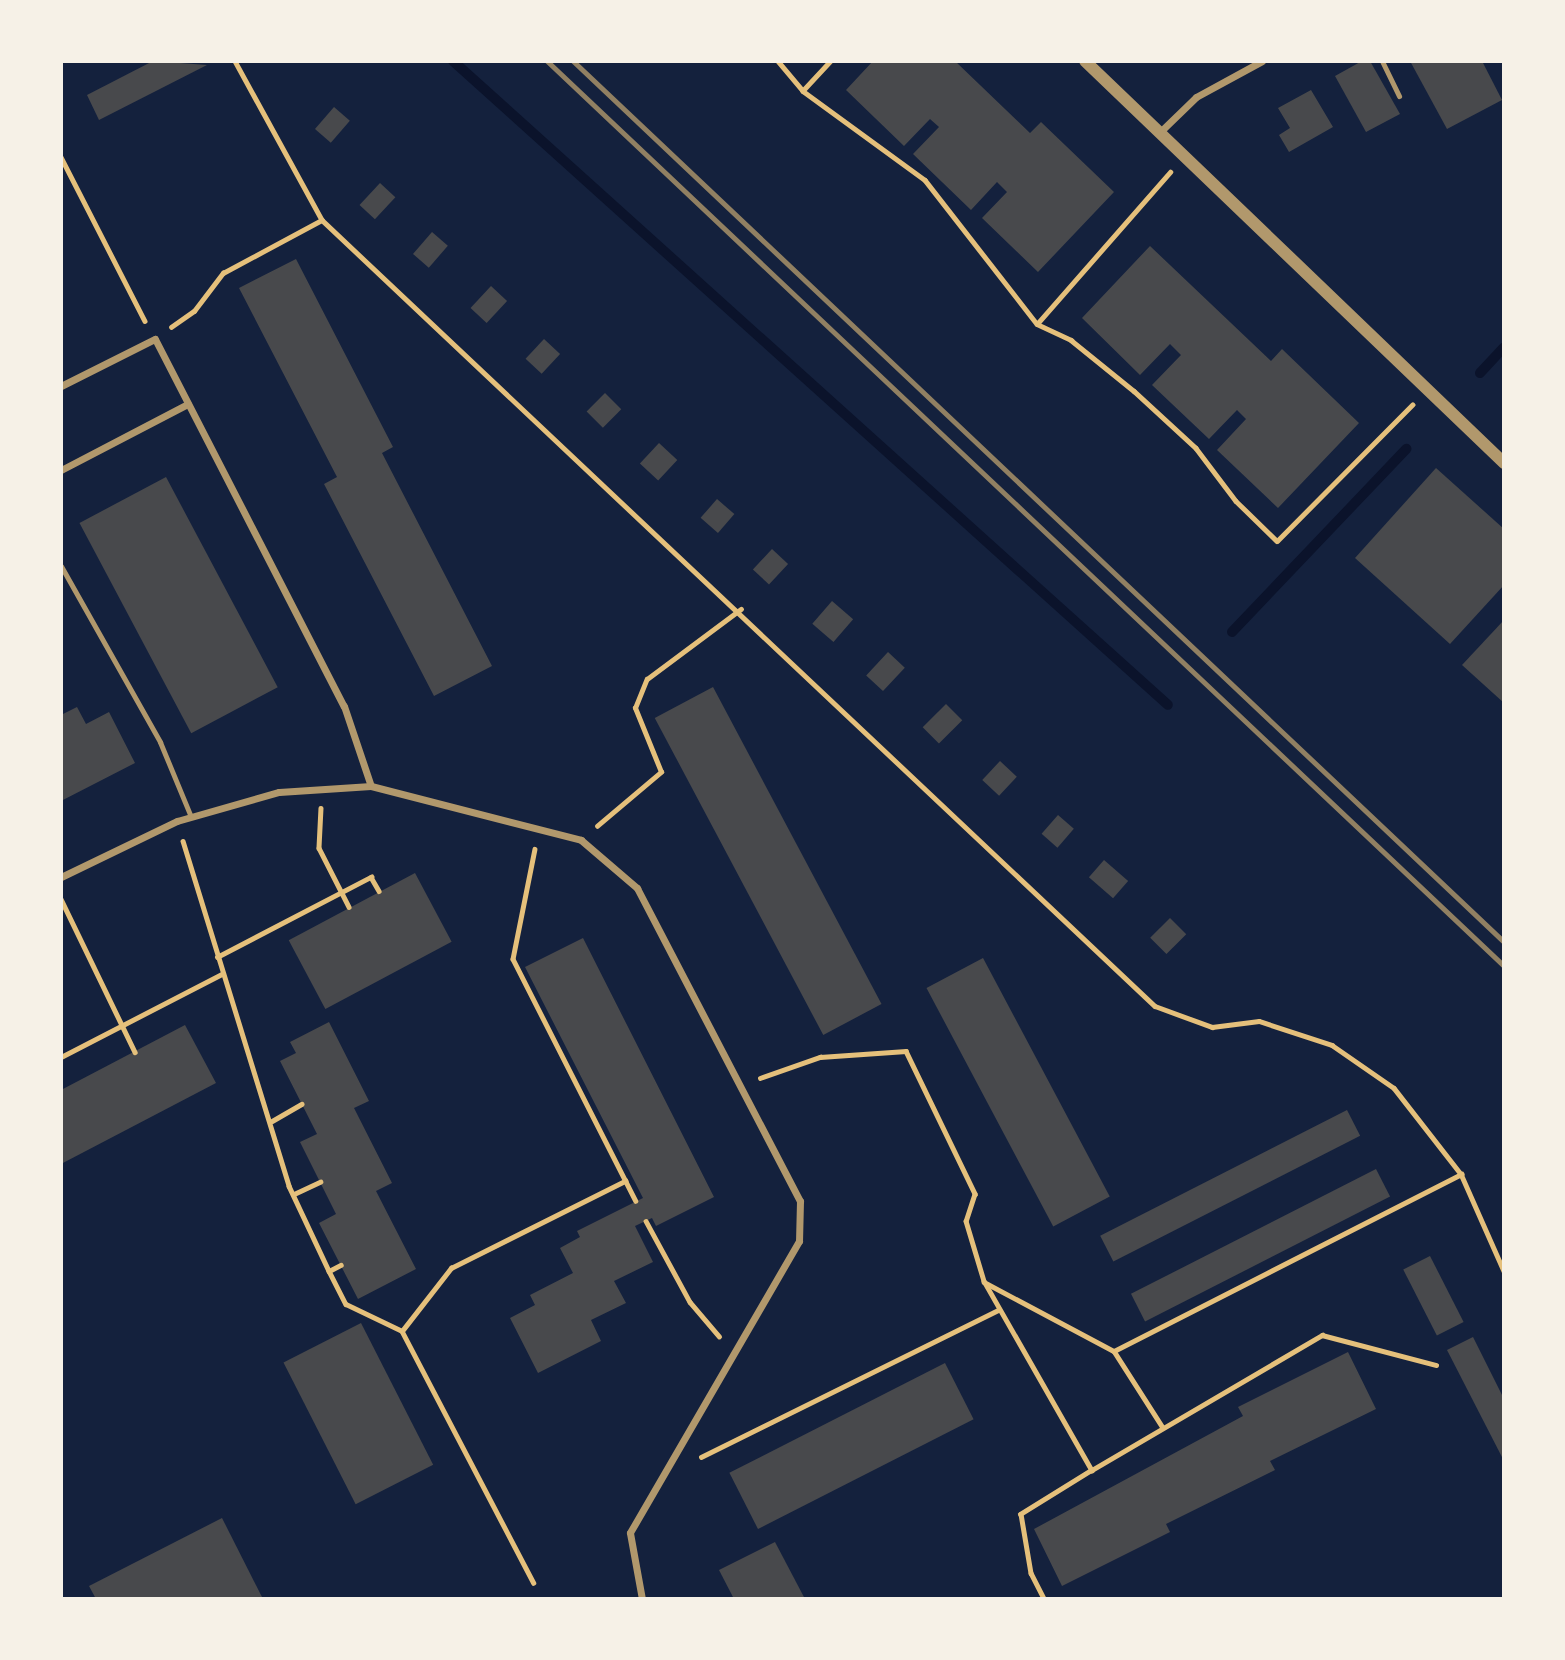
<!DOCTYPE html>
<style>
body{margin:0}
#map{position:relative;width:1565px;height:1660px;overflow:hidden;background:#14213d;font-family:Ubuntu,sans-serif}
div>[style]{position:absolute}
.stream>*{height:10px;margin:-5px;padding:0 5px;transform-origin:5px;border-radius:5px;background:#0b132b}
.building>*{inset:0;background:#48494c;transform-origin:0 0}
.path>*{height:4.5px;margin:-2.25px;padding:0 2.25px;transform-origin:2.25px;border-radius:2.25px;background:#e5c07b}
.service>*{height:5px;margin:-2.5px;padding:0 2.5px;transform-origin:2.5px;border-radius:2.5px;background:#b1986c}
.minor>*{height:7px;margin:-3.5px;padding:0 3.5px;transform-origin:3.5px;border-radius:3.5px;background:#b1986c}
.tertiary>*{height:12px;margin:-6px;padding:0 6px;transform-origin:6px;border-radius:6px;background:#b1986c}
.rail>*{height:5px;margin:-2.5px;padding:0 2.5px;transform-origin:2.5px;border-radius:2.5px;background:#918062}
span{translate:-50% -50%;white-space:nowrap;text-align:center;line-height:1.15;-webkit-text-stroke:5px #f6f1e7;paint-order:stroke}
.frame{position:absolute;inset:0;border:63px solid #f6f1e7;pointer-events:none}
</style>
<div id="map">
<div class="stream">
<div style="left:453px;top:61px;width:962px;rotate:42.01deg"></div>
<div style="left:1480px;top:373px;width:35px;rotate:-47deg"></div>
<div style="left:1232px;top:632px;width:253px;rotate:-46.4deg"></div>
</div>
<div class="building">
<div style="clip-path:polygon(153px 61px,207px 65px,99px 120px,87px 95px)"></div>
<div style="clip-path:polygon(873px 61px,955px 61px,1030px 133px,1041px 122px,1114px 192px,1038px 272px,982px 218px,1007px 192px,997px 182px,971px 210px,913px 154px,939px 127px,930px 119px,904px 146px,846px 90px)"></div>
<div style="clip-path:polygon(1362px 61px,1370px 61px,1400px 114px,1366px 132px,1335px 76px)"></div>
<div style="clip-path:polygon(1410px 61px,1482px 61px,1502px 100px,1447px 129px)"></div>
<div style="clip-path:polygon(1311px 90px,1333px 127px,1289px 152px,1279px 135px,1290px 128px,1278px 108px)"></div>
<div style="left:334px;top:107px;width:21px;height:29px;rotate:41deg"></div>
<div style="left:380px;top:183px;width:21px;height:30px;rotate:43deg"></div>
<div style="left:432px;top:232px;width:21px;height:29px;rotate:41deg"></div>
<div style="clip-path:polygon(1150px 246px,1271px 361px,1282px 349px,1359px 423px,1278px 508px,1217px 450px,1246px 419px,1237px 410px,1209px 439px,1152px 385px,1181px 355px,1170px 344px,1140px 375px,1082px 318px)"></div>
<div style="clip-path:polygon(296px 259px,393px 447px,382px 453px,492px 666px,434px 696px,324px 484px,337px 477px,239px 288px)"></div>
<div style="left:491px;top:286px;width:22px;height:30px;rotate:43deg"></div>
<div style="left:544px;top:339px;width:22px;height:27px;rotate:43deg"></div>
<div style="left:605px;top:393px;width:23px;height:26px;rotate:45deg"></div>
<div style="left:659px;top:443px;width:25px;height:28px;rotate:43deg"></div>
<div style="clip-path:polygon(1436px 468px,1504px 529px,1504px 585px,1450px 644px,1355px 558px)"></div>
<div style="left:166px;top:477px;width:238px;height:98px;rotate:62deg"></div>
<div style="left:717px;top:499px;width:23px;height:25px;rotate:41deg"></div>
<div style="left:772px;top:549px;width:22px;height:28px;rotate:43deg"></div>
<div style="left:832px;top:601px;width:28px;height:30px;rotate:41deg"></div>
<div style="clip-path:polygon(1504px 620px,1504px 703px,1462px 665px)"></div>
<div style="left:888px;top:652px;width:23px;height:32px;rotate:43deg"></div>
<div style="left:713px;top:687px;width:359px;height:66px;rotate:62deg"></div>
<div style="left:946px;top:704px;width:23px;height:33px;rotate:45deg"></div>
<div style="clip-path:polygon(77px 707px,86px 724px,109px 712px,135px 763px,61px 801px,61px 715px)"></div>
<div style="left:1000px;top:761px;width:23px;height:26px;rotate:43deg"></div>
<div style="left:1058px;top:815px;width:21px;height:25px;rotate:41deg"></div>
<div style="left:1104px;top:860px;width:32px;height:23px;rotate:41deg"></div>
<div style="left:415px;top:873px;width:78px;height:143px;rotate:62deg"></div>
<div style="left:1170px;top:918px;width:23px;height:28px;rotate:45deg"></div>
<div style="clip-path:polygon(583px 938px,714px 1197px,656px 1226px,652px 1218px,635px 1226px,653px 1262px,614px 1281px,626px 1303px,591px 1320px,601px 1341px,538px 1373px,510px 1318px,535px 1305px,530px 1295px,573px 1273px,560px 1248px,580px 1237px,577px 1231px,643px 1198px,525px 967px)"></div>
<div style="left:983px;top:958px;width:270px;height:64px;rotate:62deg"></div>
<div style="clip-path:polygon(329px 1022px,369px 1101px,354px 1108px,392px 1183px,376px 1191px,416px 1269px,358px 1299px,319px 1223px,336px 1214px,300px 1142px,317px 1134px,280px 1061px,296px 1053px,290px 1042px)"></div>
<div style="clip-path:polygon(185px 1025px,216px 1083px,61px 1164px,61px 1090px)"></div>
<div style="left:1347px;top:1110px;width:29px;height:277px;rotate:63deg"></div>
<div style="left:1376px;top:1169px;width:31px;height:275px;rotate:63deg"></div>
<div style="left:1430px;top:1256px;width:74px;height:30px;rotate:63deg"></div>
<div style="left:361px;top:1323px;width:159px;height:87px;rotate:63deg"></div>
<div style="clip-path:polygon(1473px 1337px,1504px 1399px,1504px 1461px,1447px 1350px)"></div>
<div style="clip-path:polygon(1348px 1352px,1376px 1409px,1270px 1461px,1275px 1470px,1166px 1524px,1170px 1532px,1062px 1586px,1034px 1529px,1243px 1416px,1238px 1407px)"></div>
<div style="left:945px;top:1363px;width:63px;height:242px;rotate:63deg"></div>
<div style="clip-path:polygon(222px 1518px,263px 1599px,96px 1599px,89px 1586px)"></div>
<div style="clip-path:polygon(775px 1542px,805px 1599px,734px 1599px,719px 1570px)"></div>
</div>
<div class="path">
<div style="left:235px;top:61px;width:181px;rotate:61.3deg"></div>
<div style="left:322px;top:220px;width:1145px;rotate:43.34deg"></div>
<div style="left:1155px;top:1006px;width:61px;rotate:20.2deg"></div>
<div style="left:1212px;top:1027px;width:47px;rotate:-7.3deg"></div>
<div style="left:1259px;top:1021px;width:77px;rotate:18.2deg"></div>
<div style="left:1332px;top:1045px;width:75px;rotate:34.7deg"></div>
<div style="left:1394px;top:1088px;width:109px;rotate:52.1deg"></div>
<div style="left:1461px;top:1174px;width:106px;rotate:66.1deg"></div>
<div style="left:778px;top:61px;width:39px;rotate:50deg"></div>
<div style="left:831px;top:61px;width:41px;rotate:133deg"></div>
<div style="left:803px;top:91px;width:151px;rotate:36.1deg"></div>
<div style="left:925px;top:180px;width:182px;rotate:52.1deg"></div>
<div style="left:1037px;top:324px;width:202px;rotate:-48.8deg"></div>
<div style="left:61px;top:157px;width:184px;rotate:62.9deg"></div>
<div style="left:1037px;top:324px;width:38px;rotate:25deg"></div>
<div style="left:1071px;top:340px;width:81px;rotate:39deg"></div>
<div style="left:1134px;top:391px;width:84px;rotate:42.6deg"></div>
<div style="left:1196px;top:448px;width:66px;rotate:53deg"></div>
<div style="left:1236px;top:501px;width:57px;rotate:44.3deg"></div>
<div style="left:1277px;top:541px;width:192px;rotate:-45.2deg"></div>
<div style="left:171px;top:327px;width:28px;rotate:-35deg"></div>
<div style="left:194px;top:311px;width:48px;rotate:-52.7deg"></div>
<div style="left:223px;top:273px;width:112px;rotate:-28.2deg"></div>
<div style="left:321px;top:808px;width:40px;rotate:92.9deg"></div>
<div style="left:319px;top:848px;width:66px;rotate:63deg"></div>
<div style="left:597px;top:826px;width:84px;rotate:-40.2deg"></div>
<div style="left:661px;top:772px;width:69px;rotate:-112.1deg"></div>
<div style="left:635px;top:708px;width:31px;rotate:-68deg"></div>
<div style="left:647px;top:679px;width:117px;rotate:-36.7deg"></div>
<div style="left:183px;top:841px;width:361px;rotate:72.9deg"></div>
<div style="left:289px;top:1186px;width:94px;rotate:64.8deg"></div>
<div style="left:329px;top:1271px;width:37px;rotate:63deg"></div>
<div style="left:346px;top:1304px;width:62px;rotate:25.7deg"></div>
<div style="left:402px;top:1331px;width:284px;rotate:62.4deg"></div>
<div style="left:535px;top:849px;width:112px;rotate:101.3deg"></div>
<div style="left:513px;top:959px;width:271px;rotate:63.1deg"></div>
<div style="left:61px;top:899px;width:170px;rotate:64.2deg"></div>
<div style="left:217px;top:957px;width:174px;rotate:-27.5deg"></div>
<div style="left:371px;top:877px;width:16px;rotate:60deg"></div>
<div style="left:61px;top:1057px;width:181px;rotate:-27.3deg"></div>
<div style="left:760px;top:1078px;width:64px;rotate:-19.3deg"></div>
<div style="left:820px;top:1057px;width:86px;rotate:-4deg"></div>
<div style="left:906px;top:1051px;width:159px;rotate:64.2deg"></div>
<div style="left:975px;top:1194px;width:28px;rotate:108deg"></div>
<div style="left:966px;top:1221px;width:63px;rotate:73.3deg"></div>
<div style="left:984px;top:1281px;width:218px;rotate:60.3deg"></div>
<div style="left:1092px;top:1470px;width:84px;rotate:148.2deg"></div>
<div style="left:1021px;top:1514px;width:60px;rotate:80.4deg"></div>
<div style="left:1031px;top:1573px;width:29px;rotate:63deg"></div>
<div style="left:272px;top:1121px;width:34px;rotate:-30deg"></div>
<div style="left:294px;top:1194px;width:29px;rotate:-25deg"></div>
<div style="left:646px;top:1221px;width:92px;rotate:61.5deg"></div>
<div style="left:690px;top:1302px;width:45px;rotate:49.5deg"></div>
<div style="left:329px;top:1271px;width:13px;rotate:-27deg"></div>
<div style="left:984px;top:1282px;width:147px;rotate:28deg"></div>
<div style="left:1114px;top:1351px;width:390px;rotate:-27deg"></div>
<div style="left:402px;top:1331px;width:80px;rotate:-52.1deg"></div>
<div style="left:451px;top:1268px;width:195px;rotate:-26.6deg"></div>
<div style="left:1114px;top:1351px;width:89px;rotate:57.4deg"></div>
<div style="left:701px;top:1457px;width:331px;rotate:-26.3deg"></div>
<div style="left:1092px;top:1470px;width:267px;rotate:-30.4deg"></div>
<div style="left:1322px;top:1335px;width:118px;rotate:14.7deg"></div>
</div>
<div class="service">
<div style="left:1382px;top:61px;width:39px;rotate:64deg"></div>
<div style="left:61px;top:566px;width:202px;rotate:60.6deg"></div>
<div style="left:160px;top:742px;width:81px;rotate:67.5deg"></div>
</div>
<div class="minor">
<div style="left:1160px;top:132px;width:50px;rotate:-44.2deg"></div>
<div style="left:1196px;top:97px;width:75px;rotate:-28.6deg"></div>
<div style="left:61px;top:386px;width:105px;rotate:-26.6deg"></div>
<div style="left:155px;top:339px;width:413px;rotate:62.8deg"></div>
<div style="left:344px;top:706px;width:84px;rotate:71.4deg"></div>
<div style="left:61px;top:470px;width:143px;rotate:-27.5deg"></div>
<div style="left:61px;top:877px;width:129px;rotate:-25.8deg"></div>
<div style="left:177px;top:821px;width:106px;rotate:-15.9deg"></div>
<div style="left:279px;top:792px;width:92px;rotate:-3.7deg"></div>
<div style="left:371px;top:786px;width:217px;rotate:14.4deg"></div>
<div style="left:581px;top:840px;width:74px;rotate:40.6deg"></div>
<div style="left:637px;top:888px;width:353px;rotate:62.5deg"></div>
<div style="left:800px;top:1201px;width:40px;rotate:91.4deg"></div>
<div style="left:799px;top:1241px;width:337px;rotate:120.1deg"></div>
<div style="left:630px;top:1533px;width:67px;rotate:79.7deg"></div>
</div>
<div class="tertiary">
<div style="left:1085px;top:61px;width:581px;rotate:43.81deg"></div>
</div>
<div class="rail">
<div style="left:547px;top:61px;width:1317px;rotate:43.4deg"></div>
<div style="left:573px;top:61px;width:1282px;rotate:43.42deg"></div>
</div>
<div class="frame"></div>
</div>
